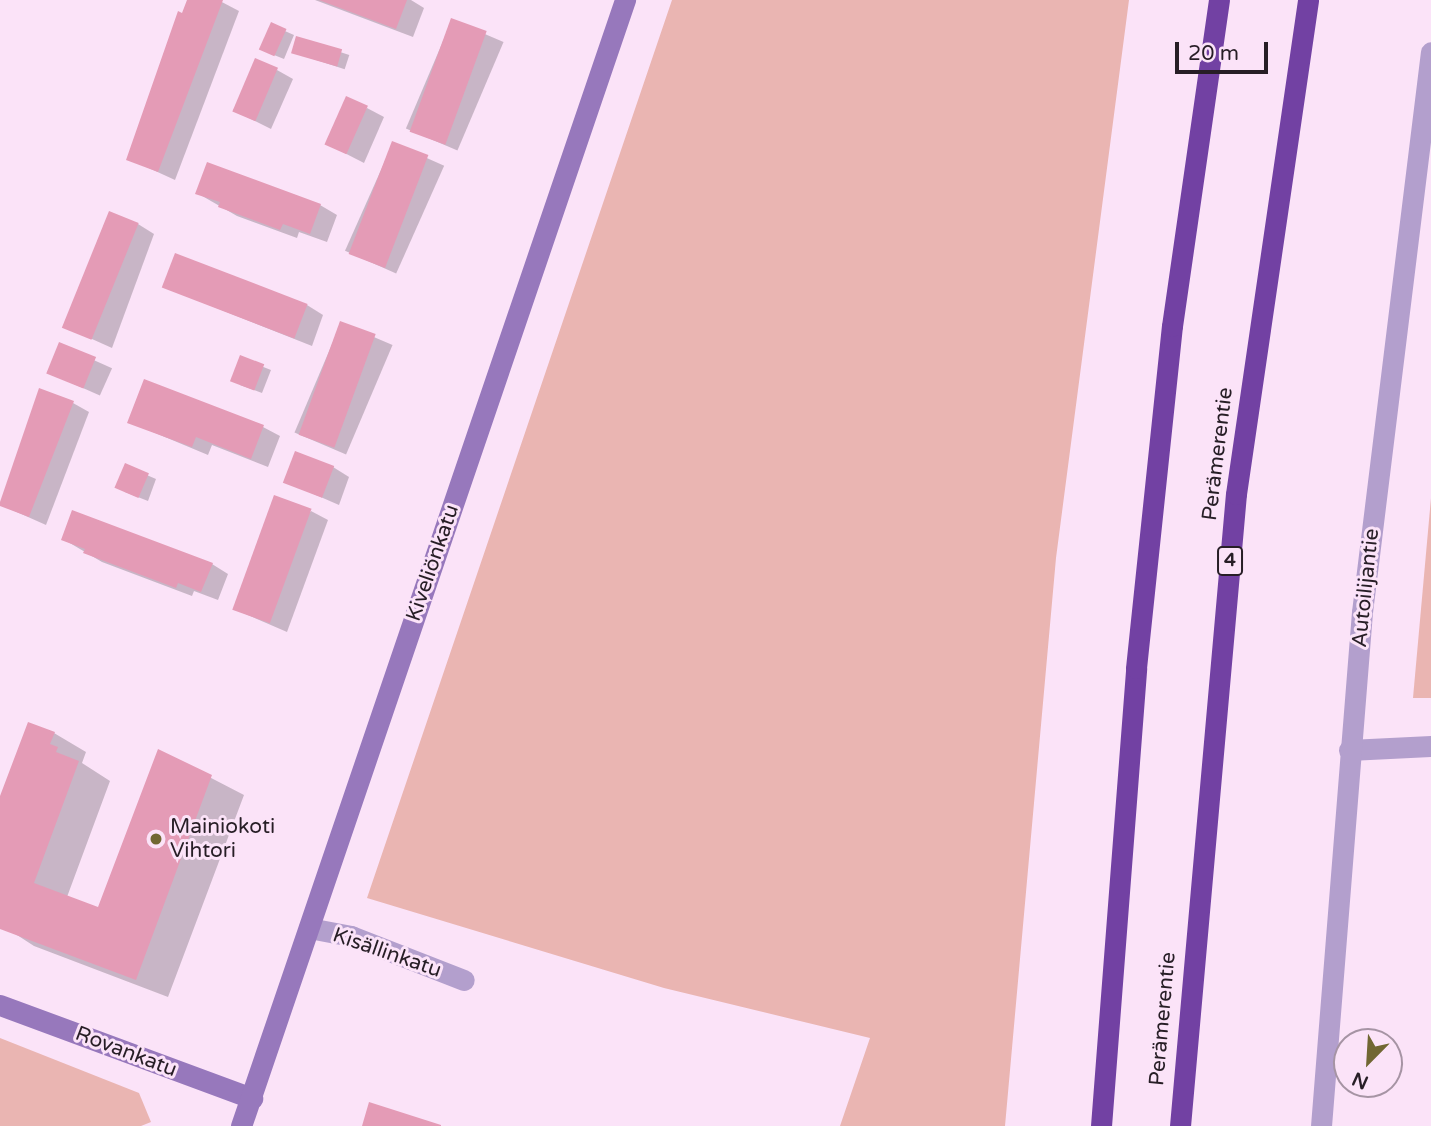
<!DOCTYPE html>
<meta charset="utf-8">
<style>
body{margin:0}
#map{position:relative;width:1431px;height:1126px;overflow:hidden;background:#fbe3f8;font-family:"Varela Round",sans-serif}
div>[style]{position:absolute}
.green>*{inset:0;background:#eab5b2}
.shadow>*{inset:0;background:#0003;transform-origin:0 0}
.building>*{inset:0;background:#e49bb6;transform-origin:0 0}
.street>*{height:21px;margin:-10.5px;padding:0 10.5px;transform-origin:10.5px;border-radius:10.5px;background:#b39fcd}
.secondary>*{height:21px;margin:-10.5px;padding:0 10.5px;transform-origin:10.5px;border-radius:10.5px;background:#9778bc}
.highway>*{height:21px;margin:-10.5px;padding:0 10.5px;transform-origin:10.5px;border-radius:10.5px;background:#7241a3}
.dots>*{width:19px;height:19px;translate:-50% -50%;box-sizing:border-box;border:4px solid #fbe3f8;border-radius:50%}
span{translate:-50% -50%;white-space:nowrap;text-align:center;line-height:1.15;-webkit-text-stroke:6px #fbe3f8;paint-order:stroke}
.shield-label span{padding:2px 5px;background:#fbe3f8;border:2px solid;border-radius:5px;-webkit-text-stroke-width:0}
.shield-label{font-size:19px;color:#271e26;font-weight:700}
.street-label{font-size:21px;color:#271e26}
.poi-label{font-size:21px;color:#271e26}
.left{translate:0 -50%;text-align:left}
.north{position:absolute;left:1333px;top:1028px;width:70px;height:70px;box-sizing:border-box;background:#fbe3f8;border:2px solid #a694a4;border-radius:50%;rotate:204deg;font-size:19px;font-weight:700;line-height:28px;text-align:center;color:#271e26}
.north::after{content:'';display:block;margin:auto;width:24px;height:32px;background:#716733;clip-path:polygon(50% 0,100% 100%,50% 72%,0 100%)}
.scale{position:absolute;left:1175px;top:42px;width:93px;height:32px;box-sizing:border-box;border:4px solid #271e26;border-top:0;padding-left:9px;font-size:21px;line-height:24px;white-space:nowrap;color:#271e26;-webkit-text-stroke:5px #fbe3f8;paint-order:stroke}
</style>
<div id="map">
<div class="green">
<div style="clip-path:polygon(672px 0,1129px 0,1056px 558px,1005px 1126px,840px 1126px,870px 1038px,664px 988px,367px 898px)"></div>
<div style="clip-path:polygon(1431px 498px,1431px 698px,1413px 698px)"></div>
<div style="clip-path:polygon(0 1038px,139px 1093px,151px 1122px,141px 1126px,0 1126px)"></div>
</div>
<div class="shadow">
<div style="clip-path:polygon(189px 0,218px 0,239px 11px,175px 180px,129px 159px)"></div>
<div style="clip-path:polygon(315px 0,411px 0,424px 8px,413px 37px)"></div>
<div style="left:452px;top:20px;width:56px;height:118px;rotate:23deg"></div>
<div style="clip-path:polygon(271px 25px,294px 35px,284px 59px,269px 53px)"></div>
<div style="left:297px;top:38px;width:55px;height:15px;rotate:18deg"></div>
<div style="clip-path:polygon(277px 70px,293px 79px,271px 129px,233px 110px)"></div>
<div style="clip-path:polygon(367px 108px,384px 117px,364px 163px,327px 144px)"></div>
<div style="left:393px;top:143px;width:56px;height:118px;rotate:24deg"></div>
<div style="clip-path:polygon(197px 193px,320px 205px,337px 215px,327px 242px,299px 232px,297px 238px,237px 216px)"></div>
<div style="clip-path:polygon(138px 224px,154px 234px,112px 348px,63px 326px)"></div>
<div style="clip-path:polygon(164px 287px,307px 305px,323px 315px,312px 346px)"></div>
<div style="left:341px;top:323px;width:56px;height:119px;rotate:23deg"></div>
<div style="left:60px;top:345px;width:57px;height:30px;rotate:24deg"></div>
<div style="clip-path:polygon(241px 358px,271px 370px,262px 393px,240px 385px)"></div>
<div style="clip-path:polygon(73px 403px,89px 412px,46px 525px,1px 505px)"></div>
<div style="clip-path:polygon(129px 422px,263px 427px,280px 436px,268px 467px,212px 445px,208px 455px)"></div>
<div style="clip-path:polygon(126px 466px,156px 479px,148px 501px,125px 492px)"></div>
<div style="clip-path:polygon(333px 467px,349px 477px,339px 505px,286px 482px)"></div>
<div style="clip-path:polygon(311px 511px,328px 520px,287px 632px,234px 609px)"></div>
<div style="clip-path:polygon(63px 539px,212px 564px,228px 574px,218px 600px,194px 591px,192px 596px,102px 562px)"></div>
<div style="clip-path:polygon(54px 733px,86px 752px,82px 763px,110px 781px,67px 897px,99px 909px,159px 751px,244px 795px,168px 997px,34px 946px,0 924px,0 801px)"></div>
</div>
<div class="building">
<div style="clip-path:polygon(187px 0,223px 0,158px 172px,126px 160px,178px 11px,182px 13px)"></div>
<div style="clip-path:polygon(319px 0,407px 0,396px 29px)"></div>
<div style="left:451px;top:18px;width:38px;height:121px;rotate:20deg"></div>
<div style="left:271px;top:22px;width:17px;height:30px;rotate:24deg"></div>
<div style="left:296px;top:36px;width:48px;height:18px;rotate:16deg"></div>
<div style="left:255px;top:58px;width:25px;height:58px;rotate:23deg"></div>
<div style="left:346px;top:96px;width:24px;height:53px;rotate:24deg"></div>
<div style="left:392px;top:141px;width:39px;height:121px;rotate:21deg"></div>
<div style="clip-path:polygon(207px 162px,321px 204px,310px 234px,283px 224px,280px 230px,218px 207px,220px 202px,195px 194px)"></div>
<div style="left:109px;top:211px;width:32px;height:126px;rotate:22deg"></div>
<div style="left:175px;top:253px;width:142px;height:37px;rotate:21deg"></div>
<div style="left:340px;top:321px;width:38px;height:121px;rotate:20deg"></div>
<div style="left:59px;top:342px;width:40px;height:34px;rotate:22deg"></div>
<div style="left:240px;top:355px;width:26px;height:28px;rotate:21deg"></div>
<div style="clip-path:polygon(144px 379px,264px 425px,251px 459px,196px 437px,192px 447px,127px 423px)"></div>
<div style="clip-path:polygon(39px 388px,74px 401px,29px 517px,0 506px,0 502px)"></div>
<div style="left:295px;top:451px;width:42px;height:34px;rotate:21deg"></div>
<div style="left:125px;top:463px;width:26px;height:27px;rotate:23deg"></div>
<div style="left:274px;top:495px;width:40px;height:122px;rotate:20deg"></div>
<div style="clip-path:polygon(72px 510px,213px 563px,201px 592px,178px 583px,176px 588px,83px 553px,85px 549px,61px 540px)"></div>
<div style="clip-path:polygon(28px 722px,55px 732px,50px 744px,58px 747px,56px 752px,79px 761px,34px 883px,98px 907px,158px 749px,212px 775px,136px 980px,0 929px,0 796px)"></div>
<div style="clip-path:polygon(369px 1102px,441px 1125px,441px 1126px,362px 1126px)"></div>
</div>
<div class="street">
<div style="left:1349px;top:750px;width:82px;rotate:-2.8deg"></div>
<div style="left:309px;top:928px;width:43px;rotate:10.8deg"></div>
<div style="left:351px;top:936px;width:121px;rotate:21.3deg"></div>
<div style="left:1321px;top:1126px;width:516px;rotate:-85.44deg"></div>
<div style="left:1362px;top:612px;width:564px;rotate:-82.98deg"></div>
</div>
<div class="secondary">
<div style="left:0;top:1005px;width:269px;rotate:20.3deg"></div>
<div style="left:241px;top:1126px;width:1190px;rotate:-71.17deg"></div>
</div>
<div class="highway">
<div style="left:1101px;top:1126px;width:459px;rotate:-85.6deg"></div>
<div style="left:1136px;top:668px;width:344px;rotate:-84deg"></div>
<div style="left:1172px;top:326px;width:329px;rotate:-81.8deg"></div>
<div style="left:1180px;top:1126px;width:634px;rotate:-84.94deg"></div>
<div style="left:1236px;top:494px;width:499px;rotate:-81.7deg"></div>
</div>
<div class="dots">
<div style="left:156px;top:839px;background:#716733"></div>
</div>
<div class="shield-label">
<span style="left:1230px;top:561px">4</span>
</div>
<div class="street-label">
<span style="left:1218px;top:454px;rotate:-83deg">Perämerentie</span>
<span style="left:433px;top:563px;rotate:-71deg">Kiveliönkatu</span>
<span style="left:1366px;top:588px;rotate:-84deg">Autoilijantie</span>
<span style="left:387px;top:953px;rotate:19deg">Kisällinkatu</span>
<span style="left:1163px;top:1019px;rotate:-85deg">Perämerentie</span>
<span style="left:126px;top:1052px;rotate:21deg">Rovankatu</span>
</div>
<div class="poi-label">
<span class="left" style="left:170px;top:839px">Mainiokoti<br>Vihtori</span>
</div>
<div class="north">N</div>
<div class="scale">20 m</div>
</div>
